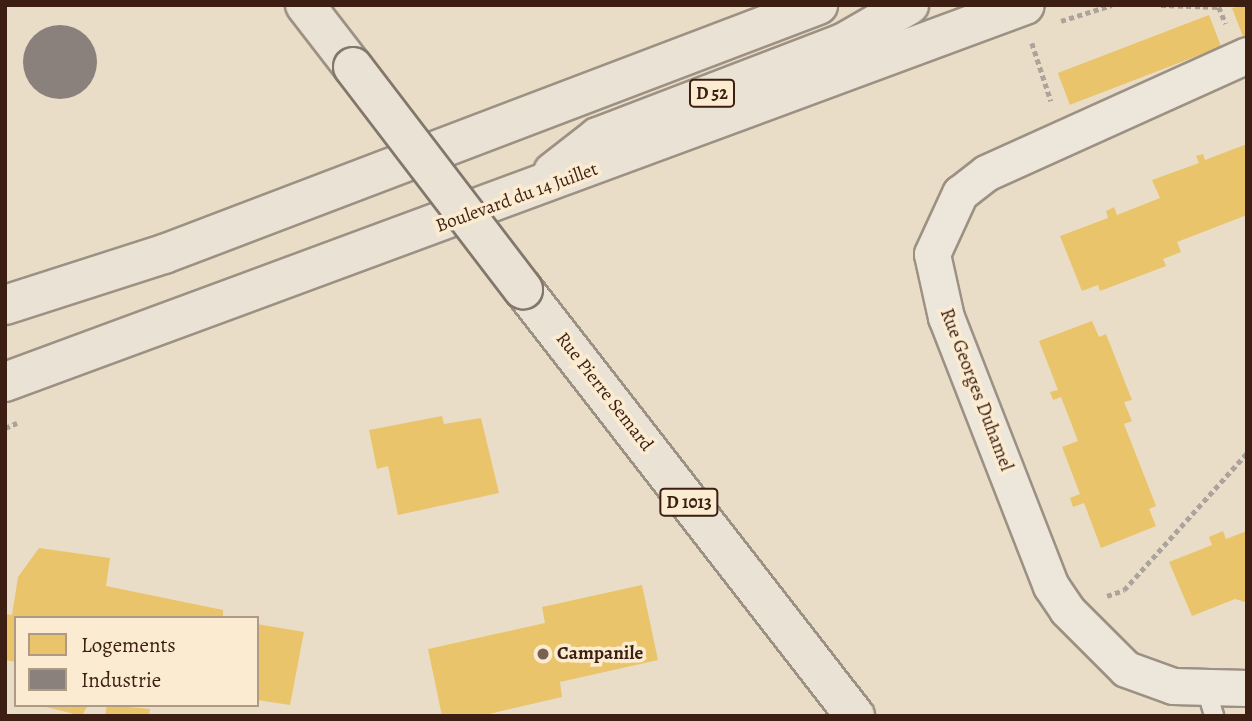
<!DOCTYPE html>
<style>
body{margin:0}
#map{position:relative;width:1252px;height:721px;overflow:hidden;background:#eaddc7;font-family:Alegreya,serif}
div>[style]{position:absolute}
.homes>*{inset:0;background:#e9c46a;transform-origin:0 0}
.industry>*{inset:0;background:#8a817c}
.round{border-radius:50%}
.path>*{height:4.5px;margin-top:-2.25px;transform-origin:0;background:repeating-linear-gradient(90deg,#aca49b 0 5px,transparent 0 8.5px)}
.roads{filter:drop-shadow(2px 0 #9c9183) drop-shadow(-2px 0 #9c9183) drop-shadow(0 2px #9c9183) drop-shadow(0 -2px #9c9183)}
.lane>*{height:18px;margin:-9px;padding:0 9px;transform-origin:9px;border-radius:9px;background:#ede6db}
.street>*{height:35px;margin:-17.5px;padding:0 17.5px;transform-origin:17.5px;border-radius:17.5px;background:#ede6db}
.primary>*{height:38px;margin:-19px;padding:0 19px;transform-origin:19px;border-radius:19px;background:#e9e2d5}
.bridges{filter:drop-shadow(2px 0 #83776b) drop-shadow(-2px 0 #83776b) drop-shadow(0 2px #83776b) drop-shadow(0 -2px #83776b)}
.primary-bridge>*{height:38px;margin:-19px;padding:0 19px;transform-origin:19px;border-radius:19px;background:#e9e2d5}
.dots>*{width:19px;height:19px;translate:-50% -50%;box-sizing:border-box;border:4px solid #fbecd1;border-radius:50%}
span{translate:-50% -50%;white-space:nowrap;text-align:center;line-height:1.15;-webkit-text-stroke:7px #fbecd1;paint-order:stroke}
.shield-label span{padding:2px 5px;background:#fbecd1;border:2px solid;border-radius:5px;-webkit-text-stroke-width:0}
.shield-label{font-size:18px;color:#3c1e12;font-weight:700}
.street-label{font-size:19px;color:#3c1e12}
.poi-label{font-size:19px;color:#3c1e12;font-weight:700}
.left{translate:0 -50%;text-align:left}
.frame{position:absolute;inset:0;border:7px solid #3c1e12;pointer-events:none}
.legend{position:absolute;left:14px;top:616px;width:245px;height:91px;box-sizing:border-box;background:#fbecd1;border:2px solid #af9a85;margin:0;padding:9px 12px;list-style:none;font-size:21px;color:#3c1e12}
.legend li{display:flex;align-items:center;gap:14px;height:35px}
.legend b{width:35px;border:2px solid #af9a85}
</style>
<div id="map">
<div class="homes">
<div style="clip-path:polygon(1247px 5px,1247px 38px,1244px 39px,1232px 8px)"></div>
<div style="left:1209px;top:15px;width:34px;height:162px;rotate:69deg"></div>
<div style="clip-path:polygon(1247px 144px,1247px 215px,1177px 242px,1181px 252px,1163px 259px,1166px 266px,1100px 291px,1098px 285px,1082px 291px,1060px 236px,1108px 218px,1106px 211px,1114px 207px,1117px 215px,1160px 198px,1152px 180px,1199px 163px,1196px 156px,1203px 154px,1205px 160px)"></div>
<div style="clip-path:polygon(1092px 321px,1099px 337px,1106px 334px,1132px 400px,1124px 402px,1132px 421px,1124px 424px,1156px 506px,1149px 509px,1156px 526px,1101px 548px,1084px 503px,1073px 507px,1070px 498px,1080px 494px,1062px 447px,1078px 441px,1061px 397px,1053px 400px,1050px 392px,1058px 390px,1039px 341px)"></div>
<div style="clip-path:polygon(442px 416px,444px 424px,481px 418px,499px 493px,398px 515px,388px 466px,377px 469px,369px 430px)"></div>
<div style="clip-path:polygon(1223px 531px,1226px 539px,1247px 531px,1245px 602px,1235px 599px,1192px 616px,1169px 562px,1212px 545px,1209px 537px)"></div>
<div style="clip-path:polygon(39px 548px,110px 558px,106px 586px,223px 610px,223px 618px,16px 618px,16px 662px,5px 660px,5px 614px,12px 615px,18px 577px)"></div>
<div style="clip-path:polygon(642px 585px,658px 660px,560px 682px,562px 697px,480px 716px,442px 716px,428px 649px,545px 623px,542px 607px)"></div>
<div style="clip-path:polygon(257px 624px,304px 632px,290px 705px,257px 700px)"></div>
<div style="clip-path:polygon(38px 705px,88px 705px,82px 716px)"></div>
<div style="clip-path:polygon(107px 705px,150px 709px,149px 716px,105px 716px)"></div>
</div>
<div class="industry">
<div class="round" style="left:23px;top:25px;width:74px;height:74px"></div>
</div>
<div class="path">
<div style="left:1161px;top:5px;width:58px;rotate:2deg"></div>
<div style="left:1219px;top:7px;width:18px;rotate:68deg"></div>
<div style="left:1061px;top:21px;width:53px;rotate:-17.4deg"></div>
<div style="left:1032px;top:43px;width:61px;rotate:71.9deg"></div>
<div style="left:5px;top:428px;width:13px;rotate:-23deg"></div>
<div style="left:1107px;top:596px;width:18px;rotate:-19deg"></div>
<div style="left:1124px;top:590px;width:184px;rotate:-48.1deg"></div>
</div>
<div class="roads">
<div class="lane">
<div style="left:1206px;top:689px;width:28px;rotate:73deg"></div>
</div>
<div class="street">
<div style="left:1247px;top:55px;width:286px;rotate:155.7deg"></div>
<div style="left:986px;top:173px;width:33px;rotate:142deg"></div>
<div style="left:960px;top:193px;width:67px;rotate:114.7deg"></div>
<div style="left:932px;top:254px;width:65px;rotate:77.5deg"></div>
<div style="left:946px;top:317px;width:289px;rotate:68.7deg"></div>
<div style="left:1051px;top:586px;width:29px;rotate:56deg"></div>
<div style="left:1067px;top:610px;width:83px;rotate:45deg"></div>
<div style="left:1126px;top:669px;width:50px;rotate:19.9deg"></div>
<div style="left:1173px;top:686px;width:74px;rotate:1.5deg"></div>
</div>
<div class="primary">
<div style="left:305px;top:5px;width:78px;rotate:52.3deg"></div>
<div style="left:553px;top:172px;width:57px;rotate:-37.9deg"></div>
<div style="left:598px;top:137px;width:265px;rotate:-21deg"></div>
<div style="left:845px;top:42px;width:74px;rotate:-30deg"></div>
<div style="left:523px;top:289px;width:541px;rotate:52.13deg"></div>
<div style="left:5px;top:305px;width:167px;rotate:-17.8deg"></div>
<div style="left:164px;top:254px;width:700px;rotate:-20.84deg"></div>
<div style="left:5px;top:382px;width:1087px;rotate:-20.28deg"></div>
</div>
</div>
<div class="bridges">
<div class="primary-bridge">
<div style="left:353px;top:67px;width:280px;rotate:52.6deg"></div>
</div>
</div>
<div class="dots">
<div style="left:543px;top:654px;background:#796151"></div>
</div>
<div class="shield-label">
<span style="left:712px;top:93px">D 52</span>
<span style="left:689px;top:502px">D 1013</span>
</div>
<div class="street-label">
<span style="left:517px;top:198px;rotate:-20deg">Boulevard du 14 Juillet</span>
<span style="left:976px;top:390px;rotate:69deg">Rue Georges Duhamel</span>
<span style="left:604px;top:392px;rotate:52deg">Rue Pierre Semard</span>
</div>
<div class="poi-label">
<span class="left" style="left:557px;top:654px">Campanile</span>
</div>
<div class="frame"></div>
<ul class="legend">
<li><b style="height:19px;background:#e9c46a"></b>Logements</li>
<li><b style="height:19px;background:#8a817c"></b>Industrie</li>
</ul>
</div>
